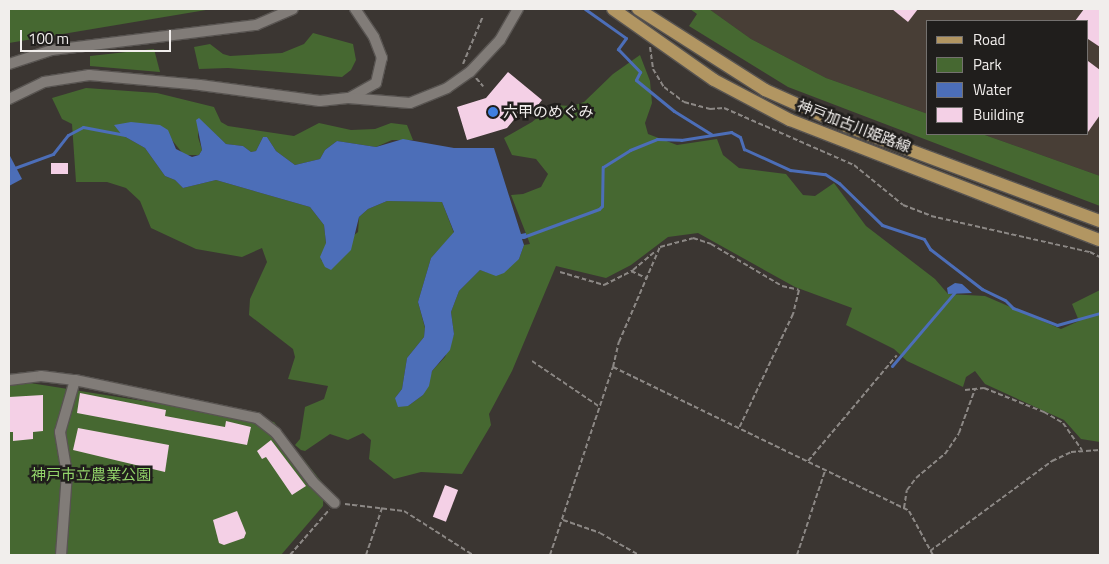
<!DOCTYPE html>
<meta charset="utf-8">
<style>
body{margin:0}
#map{position:relative;width:1109px;height:564px;overflow:hidden;background:#3b3632;font-family:"Titillium Web","Noto Sans JP",sans-serif}
div>[style]{position:absolute}
.built>*{inset:0;background:#483e36}
.green>*{inset:0;background:#466831}
.water>*{inset:0;background:#4c6eb8}
.stream>*{height:3px;margin:-1.5px;padding:0 1.5px;transform-origin:1.5px;border-radius:1.5px;background:#4c6eb8}
.building>*{inset:0;background:#f4d0e6;transform-origin:0 0}
.path>*{height:2px;margin-top:-1px;transform-origin:0;background:repeating-linear-gradient(90deg,#8c8885 0 5px,transparent 0 7.5px)}
.roads{filter:drop-shadow(1px 0 #585451) drop-shadow(-1px 0 #585451) drop-shadow(0 1px #585451) drop-shadow(0 -1px #585451)}
.minor>*{height:10px;margin:-5px;padding:0 5px;transform-origin:5px;border-radius:5px;background:#817c78}
.major>*{height:12px;margin:-6px;padding:0 6px;transform-origin:6px;border-radius:6px;background:#b29662}
.dots>*{width:14px;height:14px;translate:-50% -50%;box-sizing:border-box;border:2px solid #201e1c;border-radius:50%}
span{translate:-50% -50%;white-space:nowrap;text-align:center;line-height:1.15;-webkit-text-stroke:5px #201e1c;paint-order:stroke}
.poi-label{font-size:15px;color:#f1eeec}
.left{translate:0 -50%;text-align:left}
.street-label{font-size:15px;color:#f1eeec}
.park-label{font-size:15px;color:#92d36a}
.frame{position:absolute;inset:0;border:10px solid #f1eeec;pointer-events:none}
.legend{position:absolute;left:926px;top:20px;width:162px;height:115px;box-sizing:border-box;background:#201e1c;border:1px solid #74716f;margin:0;padding:6px 9px;list-style:none;font-size:15px;color:#f1eeec}
.legend li{display:flex;align-items:center;gap:10px;height:25px}
.legend b{width:25px;border:1px solid #74716f}
.scale{position:absolute;left:20px;top:30px;width:151px;height:22px;box-sizing:border-box;border:2px solid #f1eeec;border-top:0;padding-left:6px;font-size:15px;line-height:18px;white-space:nowrap;color:#f1eeec;-webkit-text-stroke:4px #201e1c;paint-order:stroke}
</style>
<div id="map">
<div class="built">
<div style="clip-path:polygon(709px 9px,1100px 9px,1100px 176px,982px 134px,1088px 134px,1088px 21px,928px 21px,928px 114px,826px 78px,751px 39px)"></div>
</div>
<div class="green">
<div style="clip-path:polygon(9px 9px,212px 9px,9px 43px)"></div>
<div style="clip-path:polygon(690px 9px,709px 9px,751px 39px,826px 78px,928px 114px,928px 134px,982px 134px,1100px 176px,1100px 206px,788px 87px,689px 26px,697px 14px)"></div>
<div style="clip-path:polygon(313px 33px,353px 44px,356px 60px,351px 70px,342px 77px,228px 68px,199px 69px,194px 47px,210px 44px,223px 54px,230px 56px,282px 53px,304px 44px)"></div>
<div style="clip-path:polygon(154px 49px,160px 72px,90px 66px,90px 56px)"></div>
<div style="clip-path:polygon(640px 55px,650px 81px,652px 103px,645px 123px,648px 134px,677px 145px,717px 139px,723px 155px,739px 168px,786px 174px,803px 195px,815px 196px,834px 183px,866px 226px,935px 279px,948px 294px,985px 296px,1061px 329px,1079px 321px,1072px 304px,1100px 290px,1100px 442px,1081px 439px,1064px 420px,985px 384px,975px 371px,966px 377px,963px 387px,907px 361px,894px 349px,846px 325px,852px 308px,795px 287px,698px 233px,668px 237px,631px 265px,606px 278px,556px 266px,512px 371px,489px 414px,491px 425px,462px 474px,421px 472px,394px 479px,369px 459px,371px 440px,363px 433px,348px 440px,330px 434px,305px 451px,301px 450px,295px 445px,300px 439px,305px 407px,324px 399px,328px 386px,288px 379px,295px 357px,293px 349px,249px 315px,250px 299px,267px 262px,262px 248px,242px 257px,196px 249px,151px 228px,140px 201px,126px 188px,107px 182px,76px 182px,72px 124px,62px 119px,52px 98px,86px 88px,157px 93px,214px 107px,221px 122px,228px 126px,294px 136px,319px 123px,351px 130px,375px 129px,391px 123px,407px 125px,413px 140px,392px 140px,376px 147px,337px 141px,325px 150px,320px 159px,295px 165px,276px 151px,267px 137px,263px 137px,256px 151px,251px 152px,243px 146px,226px 144px,199px 119px,198px 137px,202px 150px,199px 155px,184px 155px,172px 140px,122px 135px,145px 148px,165px 176px,175px 180px,183px 188px,216px 180px,310px 207px,324px 225px,326px 244px,321px 261px,358px 232px,359px 217px,368px 209px,387px 201px,442px 202px,454px 233px,431px 258px,418px 302px,425px 328px,424px 337px,407px 358px,402px 389px,395px 398px,408px 406px,423px 395px,432px 371px,445px 357px,454px 334px,451px 312px,459px 291px,480px 270px,489px 273px,519px 259px,524px 245px,530px 244px,511px 195px,523px 194px,541px 187px,548px 174px,536px 159px,512px 155px,504px 138px,532px 122px,553px 105px,572px 106px,584px 102px,613px 74px)"></div>
<div style="clip-path:polygon(24px 382px,274px 422px,324px 485px,323px 506px,281px 555px,9px 555px,9px 385px)"></div>
</div>
<div class="water">
<div style="clip-path:polygon(199px 118px,226px 144px,243px 146px,251px 152px,256px 151px,263px 137px,267px 137px,276px 151px,295px 165px,320px 159px,325px 150px,337px 141px,376px 147px,403px 139px,454px 148px,494px 148px,521px 234px,526px 233px,527px 238px,522px 239px,524px 245px,519px 259px,504px 273px,496px 276px,480px 270px,459px 291px,451px 312px,454px 334px,450px 350px,432px 371px,429px 386px,423px 395px,408px 406px,398px 407px,395px 398px,402px 389px,407px 358px,424px 337px,425px 327px,418px 302px,431px 258px,454px 232px,442px 202px,387px 201px,368px 209px,359px 217px,351px 250px,331px 270px,325px 267px,320px 257px,326px 243px,324px 225px,310px 207px,216px 180px,183px 188px,175px 180px,165px 176px,145px 148px,122px 135px,114px 125px,131px 122px,160px 125px,168px 130px,176px 149px,192px 157px,199px 155px,202px 150px,196px 120px)"></div>
<div style="clip-path:polygon(9px 154px,22px 179px,9px 186px)"></div>
<div style="clip-path:polygon(955px 283px,962px 284px,972px 293px,948px 294px,947px 288px)"></div>
</div>
<div class="stream">
<div style="left:585px;top:9px;width:50px;rotate:35.3deg"></div>
<div style="left:626px;top:38px;width:14px;rotate:126deg"></div>
<div style="left:618px;top:49px;width:32px;rotate:46deg"></div>
<div style="left:640px;top:72px;width:9px;rotate:117deg"></div>
<div style="left:636px;top:80px;width:49px;rotate:39.2deg"></div>
<div style="left:674px;top:111px;width:44px;rotate:31.9deg"></div>
<div style="left:9px;top:170px;width:47px;rotate:-20deg"></div>
<div style="left:53px;top:154px;width:24px;rotate:-52deg"></div>
<div style="left:68px;top:135px;width:17px;rotate:-28deg"></div>
<div style="left:83px;top:127px;width:43px;rotate:10.8deg"></div>
<div style="left:523px;top:237px;width:81px;rotate:-20.2deg"></div>
<div style="left:599px;top:209px;width:4px;rotate:-45deg"></div>
<div style="left:602px;top:206px;width:39px;rotate:-89deg"></div>
<div style="left:603px;top:167px;width:32px;rotate:-32deg"></div>
<div style="left:630px;top:150px;width:29px;rotate:-22deg"></div>
<div style="left:657px;top:139px;width:24px;rotate:2deg"></div>
<div style="left:681px;top:140px;width:51px;rotate:-9.1deg"></div>
<div style="left:731px;top:132px;width:10px;rotate:29deg"></div>
<div style="left:740px;top:137px;width:13px;rotate:72deg"></div>
<div style="left:744px;top:149px;width:51px;rotate:24.5deg"></div>
<div style="left:790px;top:170px;width:35px;rotate:7deg"></div>
<div style="left:825px;top:174px;width:17px;rotate:33deg"></div>
<div style="left:839px;top:183px;width:60px;rotate:44.3deg"></div>
<div style="left:882px;top:225px;width:44px;rotate:18.4deg"></div>
<div style="left:924px;top:239px;width:12px;rotate:59deg"></div>
<div style="left:930px;top:249px;width:66px;rotate:37.6deg"></div>
<div style="left:982px;top:289px;width:25px;rotate:26deg"></div>
<div style="left:1005px;top:300px;width:11px;rotate:45deg"></div>
<div style="left:1013px;top:308px;width:47px;rotate:21.1deg"></div>
<div style="left:1057px;top:325px;width:45px;rotate:-15.6deg"></div>
<div style="left:892px;top:366px;width:97px;rotate:-49.6deg"></div>
</div>
<div class="building">
<div style="clip-path:polygon(892px 9px,918px 9px,908px 22px)"></div>
<div style="clip-path:polygon(1084px 9px,1100px 9px,1100px 47px,1088px 39px,1088px 21px,1075px 21px)"></div>
<div style="clip-path:polygon(1088px 61px,1100px 70px,1100px 115px,1088px 132px)"></div>
<div style="clip-path:polygon(508px 72px,542px 100px,530px 115px,523px 109px,507px 128px,467px 140px,457px 107px,486px 98px)"></div>
<div style="left:68px;top:163px;width:11px;height:17px;rotate:90deg"></div>
<div style="clip-path:polygon(80px 393px,166px 410px,165px 416px,225px 427px,226px 421px,251px 427px,247px 445px,77px 413px)"></div>
<div style="clip-path:polygon(43px 395px,43px 431px,33px 432px,33px 439px,13px 441px,13px 432px,9px 432px,9px 397px)"></div>
<div style="clip-path:polygon(78px 428px,169px 445px,165px 472px,73px 450px)"></div>
<div style="clip-path:polygon(271px 440px,306px 486px,292px 495px,266px 457px,262px 459px,257px 451px)"></div>
<div style="left:445px;top:485px;width:14px;height:34px;rotate:21deg"></div>
<div style="clip-path:polygon(237px 511px,246px 533px,244px 538px,224px 545px,219px 543px,213px 520px)"></div>
</div>
<div class="path">
<div style="left:650px;top:47px;width:22px;rotate:82deg"></div>
<div style="left:653px;top:69px;width:21px;rotate:59deg"></div>
<div style="left:664px;top:87px;width:25px;rotate:37deg"></div>
<div style="left:684px;top:102px;width:27px;rotate:15deg"></div>
<div style="left:710px;top:109px;width:14px;rotate:-4deg"></div>
<div style="left:724px;top:108px;width:142px;rotate:23.7deg"></div>
<div style="left:854px;top:165px;width:63px;rotate:39.2deg"></div>
<div style="left:903px;top:205px;width:30px;rotate:21deg"></div>
<div style="left:931px;top:216px;width:163px;rotate:12.8deg"></div>
<div style="left:1090px;top:252px;width:11px;rotate:27deg"></div>
<div style="left:463px;top:64px;width:52px;rotate:-67.4deg"></div>
<div style="left:476px;top:78px;width:11px;rotate:49deg"></div>
<div style="left:631px;top:271px;width:17px;rotate:25deg"></div>
<div style="left:560px;top:272px;width:46px;rotate:16.5deg"></div>
<div style="left:604px;top:285px;width:33px;rotate:-27deg"></div>
<div style="left:633px;top:270px;width:30px;rotate:-40deg"></div>
<div style="left:532px;top:361px;width:82px;rotate:34.1deg"></div>
<div style="left:613px;top:367px;width:26px;rotate:-77deg"></div>
<div style="left:619px;top:342px;width:103px;rotate:-66.7deg"></div>
<div style="left:660px;top:247px;width:34px;rotate:-15deg"></div>
<div style="left:693px;top:238px;width:19px;rotate:18deg"></div>
<div style="left:711px;top:244px;width:82px;rotate:30.6deg"></div>
<div style="left:782px;top:286px;width:17px;rotate:13deg"></div>
<div style="left:799px;top:290px;width:25px;rotate:104deg"></div>
<div style="left:793px;top:314px;width:126px;rotate:115.3deg"></div>
<div style="left:965px;top:390px;width:19px;rotate:-6deg"></div>
<div style="left:984px;top:388px;width:65px;rotate:21.8deg"></div>
<div style="left:1044px;top:412px;width:22px;rotate:30deg"></div>
<div style="left:1063px;top:423px;width:33px;rotate:55deg"></div>
<div style="left:808px;top:461px;width:138px;rotate:-50deg"></div>
<div style="left:345px;top:504px;width:59px;rotate:6.8deg"></div>
<div style="left:404px;top:511px;width:82px;rotate:32.5deg"></div>
<div style="left:904px;top:508px;width:18px;rotate:-81deg"></div>
<div style="left:907px;top:490px;width:15px;rotate:-53deg"></div>
<div style="left:916px;top:478px;width:38px;rotate:-40deg"></div>
<div style="left:945px;top:454px;width:25px;rotate:-56deg"></div>
<div style="left:959px;top:433px;width:47px;rotate:-70deg"></div>
<div style="left:563px;top:520px;width:39px;rotate:19deg"></div>
<div style="left:600px;top:533px;width:45px;rotate:29.4deg"></div>
<div style="left:930px;top:551px;width:152px;rotate:-36.4deg"></div>
<div style="left:1052px;top:461px;width:21px;rotate:-25deg"></div>
<div style="left:1071px;top:452px;width:29px;rotate:-4deg"></div>
<div style="left:290px;top:555px;width:60px;rotate:-49.1deg"></div>
<div style="left:366px;top:555px;width:50px;rotate:-71.2deg"></div>
<div style="left:550px;top:555px;width:198px;rotate:-71.5deg"></div>
<div style="left:613px;top:367px;width:329px;rotate:25.9deg"></div>
<div style="left:909px;top:511px;width:50px;rotate:61.4deg"></div>
<div style="left:797px;top:555px;width:89px;rotate:-71.6deg"></div>
</div>
<div class="roads">
<div class="minor">
<div style="left:9px;top:64px;width:45px;rotate:-18deg"></div>
<div style="left:52px;top:50px;width:206px;rotate:-7deg"></div>
<div style="left:256px;top:25px;width:40px;rotate:-23.4deg"></div>
<div style="left:349px;top:98px;width:31px;rotate:-29deg"></div>
<div style="left:376px;top:83px;width:26px;rotate:-77deg"></div>
<div style="left:382px;top:58px;width:22px;rotate:-111deg"></div>
<div style="left:374px;top:37px;width:34px;rotate:-124deg"></div>
<div style="left:9px;top:99px;width:39px;rotate:-26deg"></div>
<div style="left:44px;top:82px;width:46px;rotate:-8.8deg"></div>
<div style="left:89px;top:75px;width:111px;rotate:5.1deg"></div>
<div style="left:200px;top:85px;width:121px;rotate:7.6deg"></div>
<div style="left:320px;top:101px;width:28px;rotate:-6deg"></div>
<div style="left:348px;top:98px;width:62px;rotate:4.6deg"></div>
<div style="left:410px;top:103px;width:40px;rotate:-22deg"></div>
<div style="left:447px;top:88px;width:28px;rotate:-35deg"></div>
<div style="left:470px;top:72px;width:44px;rotate:-46.8deg"></div>
<div style="left:500px;top:40px;width:36px;rotate:-60deg"></div>
<div style="left:9px;top:380px;width:32px;rotate:-7deg"></div>
<div style="left:41px;top:376px;width:34px;rotate:7deg"></div>
<div style="left:75px;top:380px;width:186px;rotate:11.8deg"></div>
<div style="left:257px;top:418px;width:24px;rotate:38deg"></div>
<div style="left:276px;top:433px;width:61px;rotate:52.9deg"></div>
<div style="left:313px;top:482px;width:30px;rotate:44deg"></div>
<div style="left:61px;top:555px;width:81px;rotate:-85.8deg"></div>
<div style="left:67px;top:474px;width:43px;rotate:-99.5deg"></div>
<div style="left:60px;top:432px;width:54px;rotate:-73.9deg"></div>
</div>
<div class="major">
<div style="left:613px;top:9px;width:123px;rotate:35.1deg"></div>
<div style="left:714px;top:80px;width:86px;rotate:27.8deg"></div>
<div style="left:790px;top:120px;width:332px;rotate:21.2deg"></div>
<div style="left:638px;top:9px;width:151px;rotate:32.5deg"></div>
<div style="left:765px;top:90px;width:91px;rotate:24deg"></div>
<div style="left:848px;top:127px;width:269px;rotate:20.5deg"></div>
</div>
</div>
<div class="dots">
<div style="left:493px;top:112px;background:#3f7fe0"></div>
</div>
<div class="poi-label">
<span class="left" style="left:503px;top:112px">六甲のめぐみ</span>
</div>
<div class="street-label">
<span style="left:854px;top:126px;rotate:21deg">神戸加古川姫路線</span>
</div>
<div class="park-label">
<span style="left:91px;top:475px">神戸市立農業公園</span>
</div>
<div class="frame"></div>
<ul class="legend">
<li><b style="height:6px;background:#b29662"></b>Road</li>
<li><b style="height:14px;background:#466831"></b>Park</li>
<li><b style="height:14px;background:#4c6eb8"></b>Water</li>
<li><b style="height:14px;background:#f4d0e6"></b>Building</li>
</ul>
<div class="scale">100 m</div>
</div>
